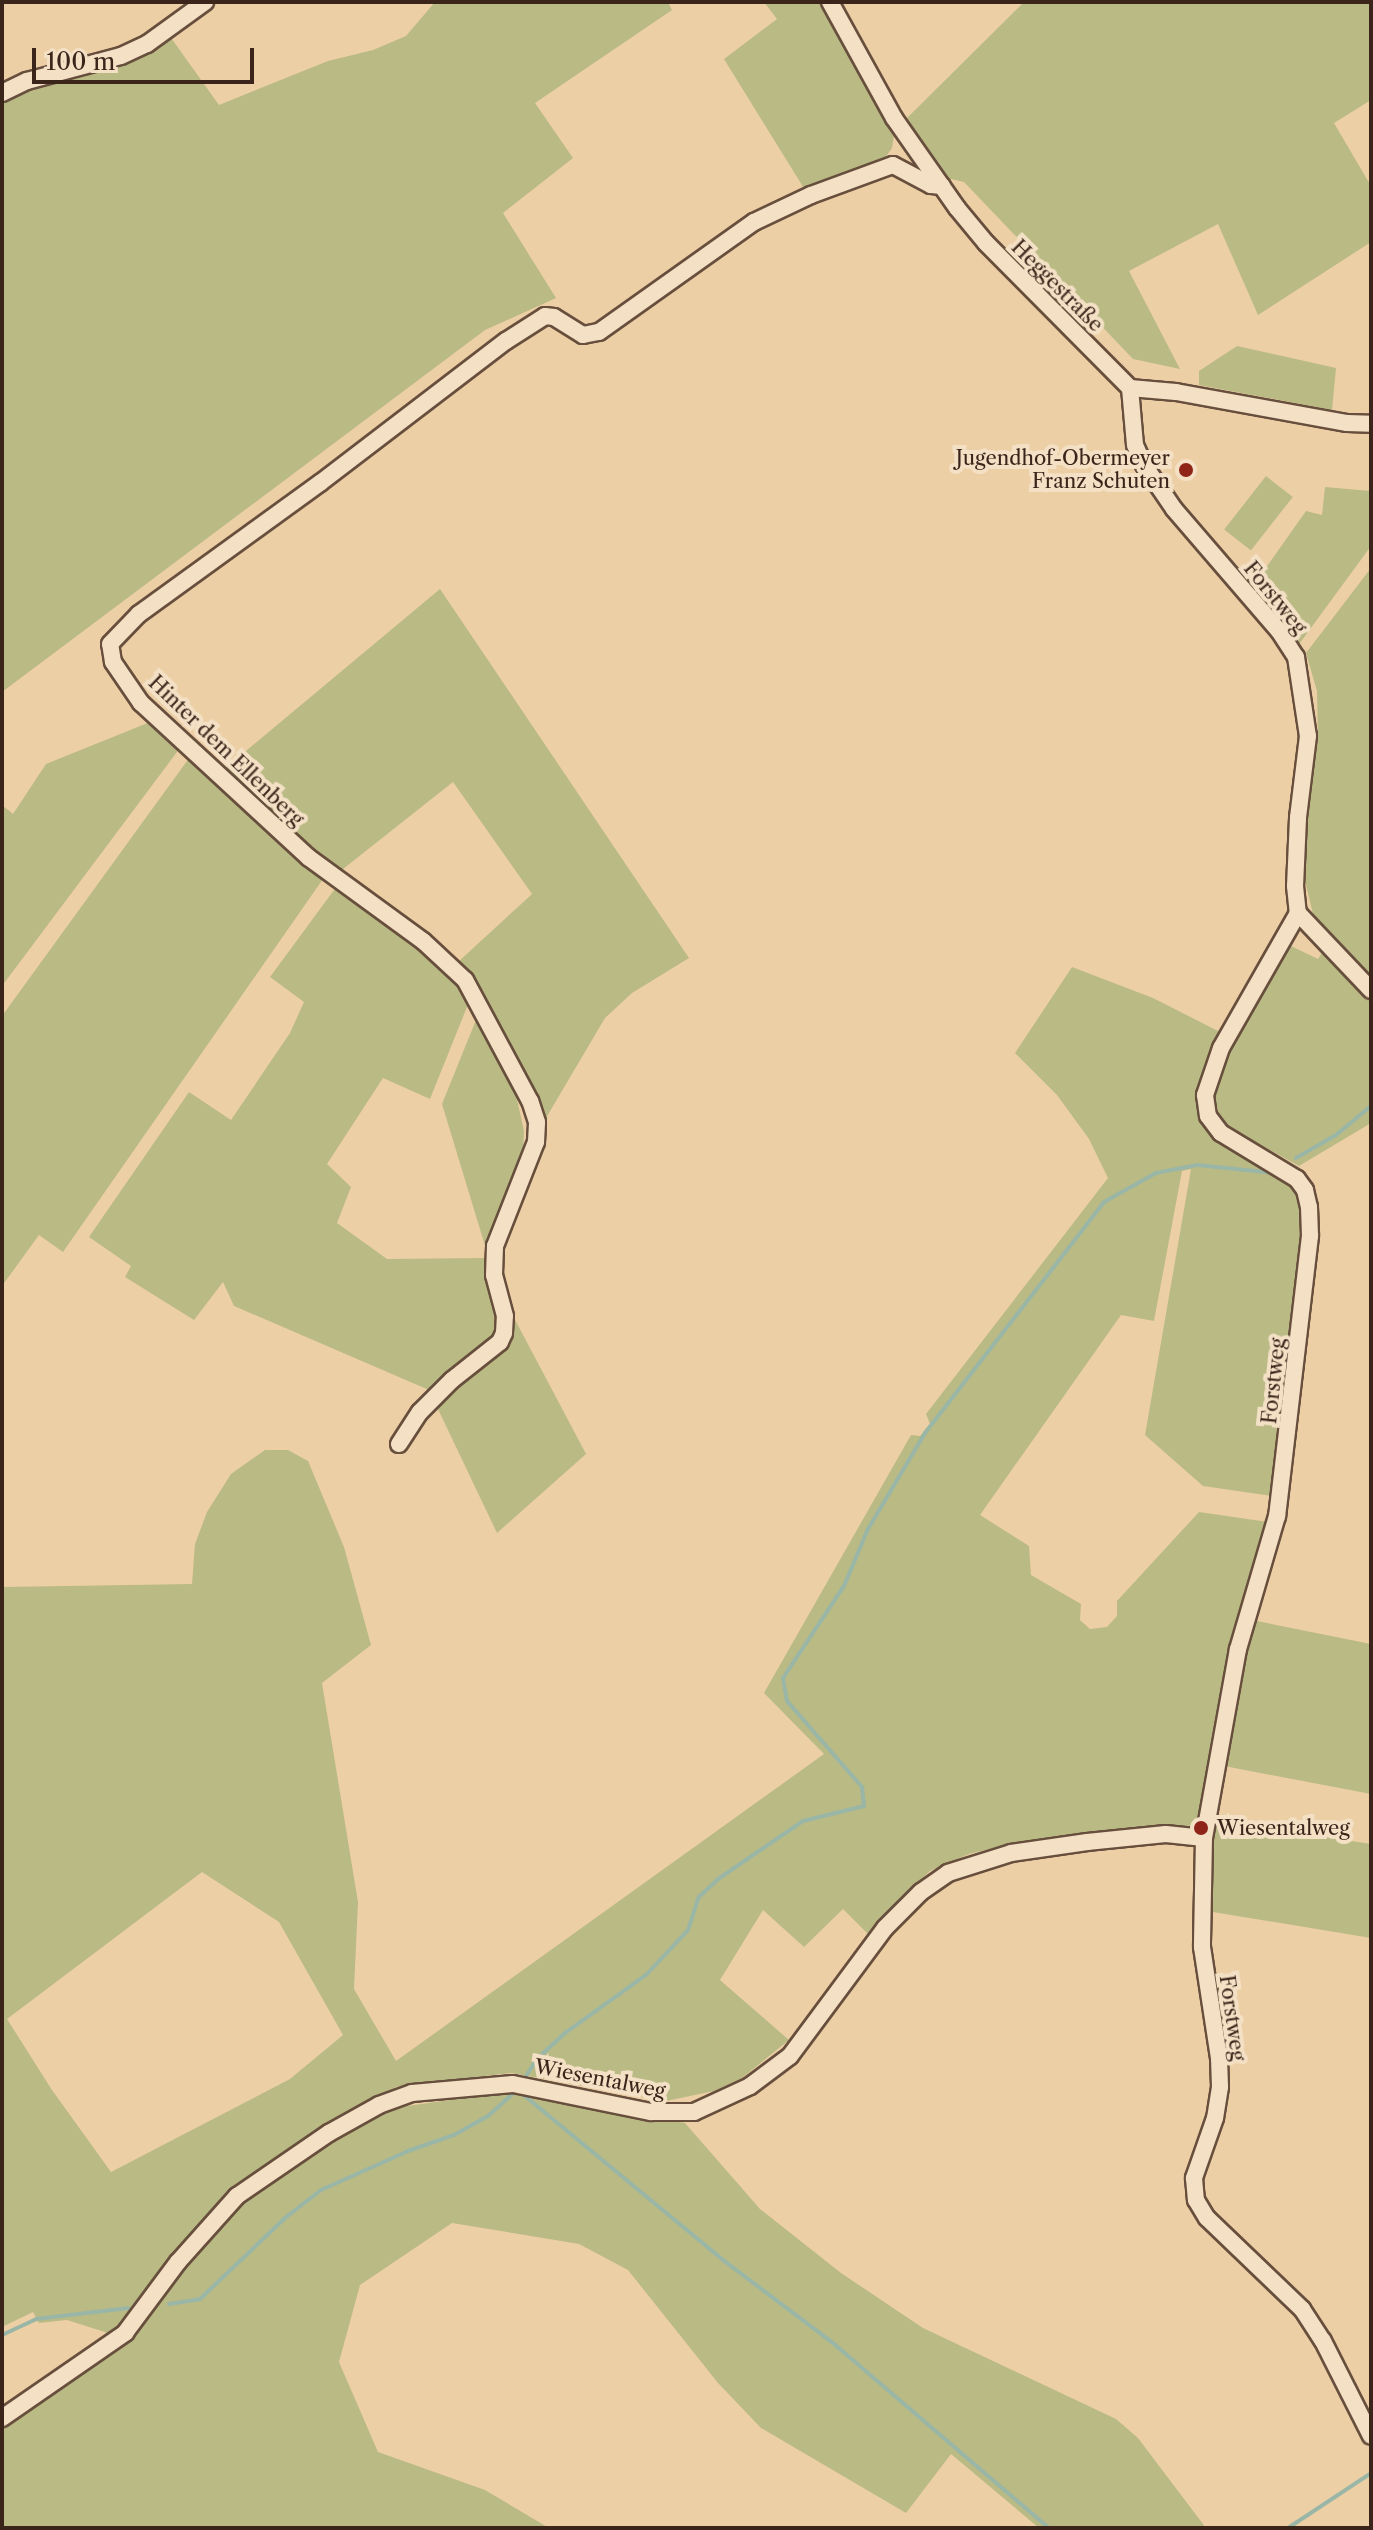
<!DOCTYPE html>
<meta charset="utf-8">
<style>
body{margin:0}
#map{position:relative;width:1373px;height:2530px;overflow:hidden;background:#edcfa6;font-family:"Libre Caslon Text",serif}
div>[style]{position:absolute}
.green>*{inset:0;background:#baba85;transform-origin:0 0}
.stream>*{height:4px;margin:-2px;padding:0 2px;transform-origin:2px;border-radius:2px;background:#99b6a6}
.roads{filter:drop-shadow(2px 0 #684f3d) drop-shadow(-2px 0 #684f3d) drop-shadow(0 2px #684f3d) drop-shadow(0 -2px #684f3d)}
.street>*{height:16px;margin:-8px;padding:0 8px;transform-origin:8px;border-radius:8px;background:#f3e0c5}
.dots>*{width:22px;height:22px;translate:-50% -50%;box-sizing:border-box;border:4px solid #f3e0c5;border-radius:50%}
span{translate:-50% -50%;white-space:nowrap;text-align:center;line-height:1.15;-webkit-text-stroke:8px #f3e0c5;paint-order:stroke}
.street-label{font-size:20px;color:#3b241a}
.poi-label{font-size:20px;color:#3b241a}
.right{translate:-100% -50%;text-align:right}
.left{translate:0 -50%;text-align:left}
.frame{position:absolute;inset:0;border:4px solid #3b241a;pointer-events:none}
.scale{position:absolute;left:32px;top:48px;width:222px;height:36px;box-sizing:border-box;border:4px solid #3b241a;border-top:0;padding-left:10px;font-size:24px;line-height:28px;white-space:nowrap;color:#3b241a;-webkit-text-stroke:6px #f3e0c5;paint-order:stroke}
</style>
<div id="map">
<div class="green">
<div style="clip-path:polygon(435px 2px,668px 2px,672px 10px,535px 103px,573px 158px,503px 213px,556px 298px,485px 330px,2px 692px,2px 100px,169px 35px,219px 105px,328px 61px,373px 50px,406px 36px)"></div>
<div style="clip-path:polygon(764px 2px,822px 2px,894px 136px,892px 148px,885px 158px,805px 190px,724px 59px,777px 19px)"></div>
<div style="clip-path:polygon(1024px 2px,1371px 2px,1371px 100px,1334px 123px,1371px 186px,1371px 242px,1258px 315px,1218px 224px,1129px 271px,1180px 369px,1133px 359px,964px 182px,947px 178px,907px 118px)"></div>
<div style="clip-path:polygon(1237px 346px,1336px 368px,1332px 410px,1199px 385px,1199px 371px)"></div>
<div style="left:1266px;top:476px;width:34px;height:68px;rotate:38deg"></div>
<div style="clip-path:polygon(1325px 487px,1371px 491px,1371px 546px,1297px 647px,1251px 589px,1306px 511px,1322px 515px)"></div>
<div style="clip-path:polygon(1371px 568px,1371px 977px,1314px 918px,1305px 881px,1307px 817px,1318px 739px,1317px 691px,1306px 653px)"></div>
<div style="clip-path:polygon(440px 589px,689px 958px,632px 993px,605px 1018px,543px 1123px,535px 1098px,472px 975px,458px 962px,532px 894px,453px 782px,338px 873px,222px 771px)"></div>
<div style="clip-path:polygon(150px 722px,176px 743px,177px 752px,2px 986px,2px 805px,13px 814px,46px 764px)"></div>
<div style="clip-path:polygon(192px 759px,320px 872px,323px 879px,63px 1252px,39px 1235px,2px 1286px,2px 1016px,187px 761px)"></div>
<div style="clip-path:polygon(343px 888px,459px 983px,469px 1002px,430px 1099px,383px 1078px,327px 1164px,351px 1187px,337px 1223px,387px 1259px,486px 1258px,486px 1277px,497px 1314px,493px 1340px,429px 1390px,234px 1306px,223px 1282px,194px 1320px,125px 1277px,131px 1266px,89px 1237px,189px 1092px,231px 1120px,290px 1033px,304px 1002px,270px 977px,334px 890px)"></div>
<div style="clip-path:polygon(1291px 946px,1318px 959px,1323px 951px,1371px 999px,1371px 1123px,1299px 1166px,1230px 1128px,1213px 1110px,1211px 1098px,1218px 1071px)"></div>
<div style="clip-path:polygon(evenodd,1072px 967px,1153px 998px,1226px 1035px,1200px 1107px,1282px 1174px,1297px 1191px,1303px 1207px,1272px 1496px,1203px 1486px,1145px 1435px,1191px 1169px,1182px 1171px,1154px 1321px,1121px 1315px,980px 1515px,1029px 1546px,1031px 1575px,1081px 1604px,1080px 1620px,1090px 1629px,1107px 1627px,1117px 1616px,1117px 1601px,1199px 1512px,1268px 1522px,1231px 1646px,1197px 1826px,1165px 1826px,1017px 1842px,969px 1854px,930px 1871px,900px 1898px,870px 1936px,843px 1909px,804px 1947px,763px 1910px,720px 1980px,789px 2040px,742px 2078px,714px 2091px,666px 2101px,511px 2073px,395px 2087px,400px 2107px,492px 2094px,535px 2094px,685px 2123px,760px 2209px,841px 2273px,923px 2328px,1116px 2419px,1138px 2438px,1206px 2528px,1039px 2528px,951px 2454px,906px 2513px,761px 2428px,718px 2383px,628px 2270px,579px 2244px,452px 2223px,360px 2285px,339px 2362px,378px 2452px,485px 2490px,549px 2528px,2px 2528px,2px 2426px,120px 2344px,111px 2334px,67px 2320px,39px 2323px,33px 2312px,2px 2327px,2px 1587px,192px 1584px,195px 1544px,207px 1512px,231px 1474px,265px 1450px,288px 1450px,308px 1461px,344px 1547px,371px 1645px,322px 1683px,358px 1902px,354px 1989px,396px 2061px,824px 1754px,764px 1693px,911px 1435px,920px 1436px,930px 1424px,926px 1414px,1108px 1178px,1089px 1139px,1057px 1095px,1015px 1053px,1072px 967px,202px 1872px,279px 1922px,343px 2035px,290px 2079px,111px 2172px,52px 2090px,7px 2019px,202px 1872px)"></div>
<div style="clip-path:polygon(476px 1020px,516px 1095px,524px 1131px,523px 1151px,486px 1249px,442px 1104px)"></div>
<div style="clip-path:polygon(512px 1314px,586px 1454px,497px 1533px,437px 1407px)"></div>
<div style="clip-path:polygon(1252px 1620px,1371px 1644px,1371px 1794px,1224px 1766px)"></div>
<div style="clip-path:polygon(1214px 1820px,1371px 1844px,1371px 1938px,1207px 1911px)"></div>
</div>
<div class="stream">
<div style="left:1296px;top:1158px;width:46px;rotate:-29.9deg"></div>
<div style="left:1336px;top:1135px;width:45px;rotate:-39.6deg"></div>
<div style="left:523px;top:2081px;width:25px;rotate:-58deg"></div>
<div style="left:536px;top:2060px;width:40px;rotate:-43deg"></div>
<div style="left:565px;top:2033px;width:101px;rotate:-35.7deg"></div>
<div style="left:647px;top:1974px;width:60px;rotate:-47deg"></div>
<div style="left:688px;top:1930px;width:35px;rotate:-72deg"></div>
<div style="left:699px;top:1897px;width:26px;rotate:-43deg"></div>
<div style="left:718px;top:1879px;width:103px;rotate:-34.3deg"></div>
<div style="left:803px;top:1821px;width:63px;rotate:-13.8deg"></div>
<div style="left:864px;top:1806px;width:19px;rotate:-96deg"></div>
<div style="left:862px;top:1787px;width:114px;rotate:-131.1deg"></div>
<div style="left:787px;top:1701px;width:23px;rotate:-100deg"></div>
<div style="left:783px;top:1678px;width:110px;rotate:-56.5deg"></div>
<div style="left:844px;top:1586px;width:62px;rotate:-67.2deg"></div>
<div style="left:868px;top:1529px;width:112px;rotate:-59.3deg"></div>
<div style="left:925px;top:1433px;width:292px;rotate:-52.2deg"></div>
<div style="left:1104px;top:1202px;width:60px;rotate:-29.1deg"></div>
<div style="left:1156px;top:1173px;width:42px;rotate:-11deg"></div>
<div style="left:1197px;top:1165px;width:77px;rotate:5.9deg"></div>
<div style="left:520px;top:2092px;width:264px;rotate:39.6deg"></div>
<div style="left:723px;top:2260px;width:138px;rotate:37deg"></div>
<div style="left:833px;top:2343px;width:284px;rotate:40.6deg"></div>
<div style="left:169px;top:2304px;width:31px;rotate:-9deg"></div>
<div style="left:200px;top:2299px;width:117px;rotate:-43.6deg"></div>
<div style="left:285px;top:2218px;width:46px;rotate:-37.9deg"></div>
<div style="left:321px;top:2190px;width:95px;rotate:-24.1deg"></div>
<div style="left:408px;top:2151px;width:49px;rotate:-19.2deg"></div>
<div style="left:454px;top:2135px;width:39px;rotate:-29deg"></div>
<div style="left:488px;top:2116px;width:40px;rotate:-42deg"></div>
<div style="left:2px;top:2335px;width:38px;rotate:-25deg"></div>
<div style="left:36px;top:2319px;width:93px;rotate:-6.8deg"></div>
<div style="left:1288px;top:2528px;width:100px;rotate:-33.5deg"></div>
</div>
<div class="roads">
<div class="street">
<div style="left:830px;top:2px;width:132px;rotate:61.1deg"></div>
<div style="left:894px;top:118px;width:110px;rotate:55deg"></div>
<div style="left:957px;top:208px;width:45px;rotate:50.4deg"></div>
<div style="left:986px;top:243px;width:204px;rotate:45.2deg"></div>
<div style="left:1130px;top:388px;width:46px;rotate:5deg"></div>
<div style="left:1176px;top:392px;width:174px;rotate:10.3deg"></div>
<div style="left:1347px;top:423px;width:24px;rotate:2deg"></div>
<div style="left:2px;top:93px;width:28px;rotate:-26deg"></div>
<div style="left:27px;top:81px;width:97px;rotate:-14.9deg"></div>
<div style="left:121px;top:56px;width:29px;rotate:-25deg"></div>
<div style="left:147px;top:44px;width:72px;rotate:-35.9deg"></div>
<div style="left:1130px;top:388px;width:57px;rotate:85deg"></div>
<div style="left:1135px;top:445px;width:22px;rotate:66deg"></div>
<div style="left:1144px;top:465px;width:53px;rotate:55.7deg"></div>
<div style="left:1174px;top:509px;width:161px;rotate:49.3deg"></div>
<div style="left:1279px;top:631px;width:31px;rotate:57deg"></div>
<div style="left:1296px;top:657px;width:80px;rotate:81.4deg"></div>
<div style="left:1308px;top:736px;width:83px;rotate:97deg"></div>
<div style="left:1298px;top:818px;width:68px;rotate:92.5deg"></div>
<div style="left:1295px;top:886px;width:27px;rotate:84deg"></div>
<div style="left:1298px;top:913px;width:155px;rotate:119.7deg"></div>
<div style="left:1221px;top:1048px;width:50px;rotate:108.8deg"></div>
<div style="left:1205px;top:1095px;width:21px;rotate:82deg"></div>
<div style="left:1208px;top:1116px;width:21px;rotate:53deg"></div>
<div style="left:1221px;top:1133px;width:89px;rotate:31.2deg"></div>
<div style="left:1297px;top:1179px;width:14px;rotate:54deg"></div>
<div style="left:1305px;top:1190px;width:17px;rotate:77deg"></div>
<div style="left:1309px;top:1207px;width:29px;rotate:88deg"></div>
<div style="left:1310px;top:1236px;width:282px;rotate:96.7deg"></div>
<div style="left:1277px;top:1516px;width:139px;rotate:106.3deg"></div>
<div style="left:1238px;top:1649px;width:192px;rotate:100.2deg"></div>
<div style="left:1204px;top:1838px;width:109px;rotate:91.1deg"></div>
<div style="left:1202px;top:1947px;width:112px;rotate:81.3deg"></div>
<div style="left:1219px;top:2058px;width:29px;rotate:88deg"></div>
<div style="left:1220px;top:2087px;width:31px;rotate:99deg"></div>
<div style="left:1215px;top:2118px;width:64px;rotate:109.3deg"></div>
<div style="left:1194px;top:2178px;width:22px;rotate:85deg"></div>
<div style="left:1196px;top:2200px;width:21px;rotate:59deg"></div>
<div style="left:1207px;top:2218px;width:132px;rotate:43.8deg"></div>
<div style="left:1302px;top:2309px;width:38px;rotate:57deg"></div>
<div style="left:1323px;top:2341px;width:106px;rotate:63.2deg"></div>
<div style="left:1298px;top:913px;width:106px;rotate:46.5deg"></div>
<div style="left:399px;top:1444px;width:38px;rotate:-57deg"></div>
<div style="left:420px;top:1412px;width:45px;rotate:-45deg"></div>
<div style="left:452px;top:1380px;width:61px;rotate:-38.4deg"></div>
<div style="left:500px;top:1342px;width:10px;rotate:-66deg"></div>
<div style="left:504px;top:1333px;width:17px;rotate:-87deg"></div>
<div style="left:505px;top:1316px;width:42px;rotate:-105deg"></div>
<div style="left:494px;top:1275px;width:29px;rotate:-88deg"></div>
<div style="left:495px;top:1246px;width:112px;rotate:-68.5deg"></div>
<div style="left:536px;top:1142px;width:20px;rotate:-87deg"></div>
<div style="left:537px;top:1122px;width:22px;rotate:-108deg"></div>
<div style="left:530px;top:1101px;width:137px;rotate:-118.2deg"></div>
<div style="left:465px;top:980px;width:57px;rotate:-137.1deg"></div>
<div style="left:423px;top:941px;width:142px;rotate:-143.9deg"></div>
<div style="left:308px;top:857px;width:227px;rotate:-137.3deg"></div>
<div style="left:141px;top:703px;width:50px;rotate:-124.3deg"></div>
<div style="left:113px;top:662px;width:18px;rotate:-99deg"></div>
<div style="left:110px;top:644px;width:42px;rotate:-46deg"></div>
<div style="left:139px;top:614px;width:223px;rotate:-35.9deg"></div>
<div style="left:320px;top:483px;width:234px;rotate:-37.4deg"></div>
<div style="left:506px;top:341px;width:46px;rotate:-32.7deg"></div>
<div style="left:545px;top:316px;width:9px;rotate:6deg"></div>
<div style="left:554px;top:317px;width:34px;rotate:32deg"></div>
<div style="left:583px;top:335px;width:16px;rotate:-11deg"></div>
<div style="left:599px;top:332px;width:190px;rotate:-35.4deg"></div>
<div style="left:754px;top:222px;width:63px;rotate:-25.3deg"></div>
<div style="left:811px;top:195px;width:87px;rotate:-20.1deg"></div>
<div style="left:893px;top:165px;width:43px;rotate:27.8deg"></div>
<div style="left:931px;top:185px;width:11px;rotate:5deg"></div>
<div style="left:2px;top:2418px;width:150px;rotate:-34.6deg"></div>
<div style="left:125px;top:2333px;width:89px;rotate:-53.3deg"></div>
<div style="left:178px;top:2262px;width:89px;rotate:-48.2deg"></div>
<div style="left:237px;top:2196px;width:112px;rotate:-34.4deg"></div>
<div style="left:329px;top:2133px;width:57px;rotate:-29.2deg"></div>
<div style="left:379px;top:2105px;width:35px;rotate:-20deg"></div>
<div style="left:412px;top:2093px;width:101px;rotate:-5.1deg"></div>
<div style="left:513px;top:2084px;width:141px;rotate:11.5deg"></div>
<div style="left:651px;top:2112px;width:43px"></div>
<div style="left:694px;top:2112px;width:62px;rotate:-24.9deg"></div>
<div style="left:750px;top:2086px;width:50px;rotate:-36.9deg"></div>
<div style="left:790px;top:2056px;width:159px;rotate:-53.4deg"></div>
<div style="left:885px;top:1928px;width:51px;rotate:-45deg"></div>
<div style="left:921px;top:1892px;width:33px;rotate:-35deg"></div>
<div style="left:948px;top:1873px;width:66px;rotate:-17.6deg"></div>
<div style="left:1011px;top:1853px;width:77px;rotate:-8.2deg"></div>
<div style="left:1087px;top:1842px;width:79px;rotate:-5.8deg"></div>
<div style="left:1166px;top:1834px;width:38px;rotate:6deg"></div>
</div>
</div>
<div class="dots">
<div style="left:1186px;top:470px;background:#8f2418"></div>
<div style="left:1201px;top:1828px;background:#8f2418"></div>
</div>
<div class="street-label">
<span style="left:1057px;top:286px;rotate:45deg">Heggestraße</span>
<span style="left:1275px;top:598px;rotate:51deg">Forstweg</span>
<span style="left:226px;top:751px;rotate:44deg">Hinter dem Ellenberg</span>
<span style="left:1274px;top:1381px;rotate:-84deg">Forstweg</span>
<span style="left:1232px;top:2018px;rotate:82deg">Forstweg</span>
<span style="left:600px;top:2079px;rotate:11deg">Wiesentalweg</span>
</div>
<div class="poi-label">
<span class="right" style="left:1170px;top:470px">Jugendhof-Obermeyer<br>Franz Schuten</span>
<span class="left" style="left:1217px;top:1828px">Wiesentalweg</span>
</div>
<div class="frame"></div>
<div class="scale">100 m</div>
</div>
